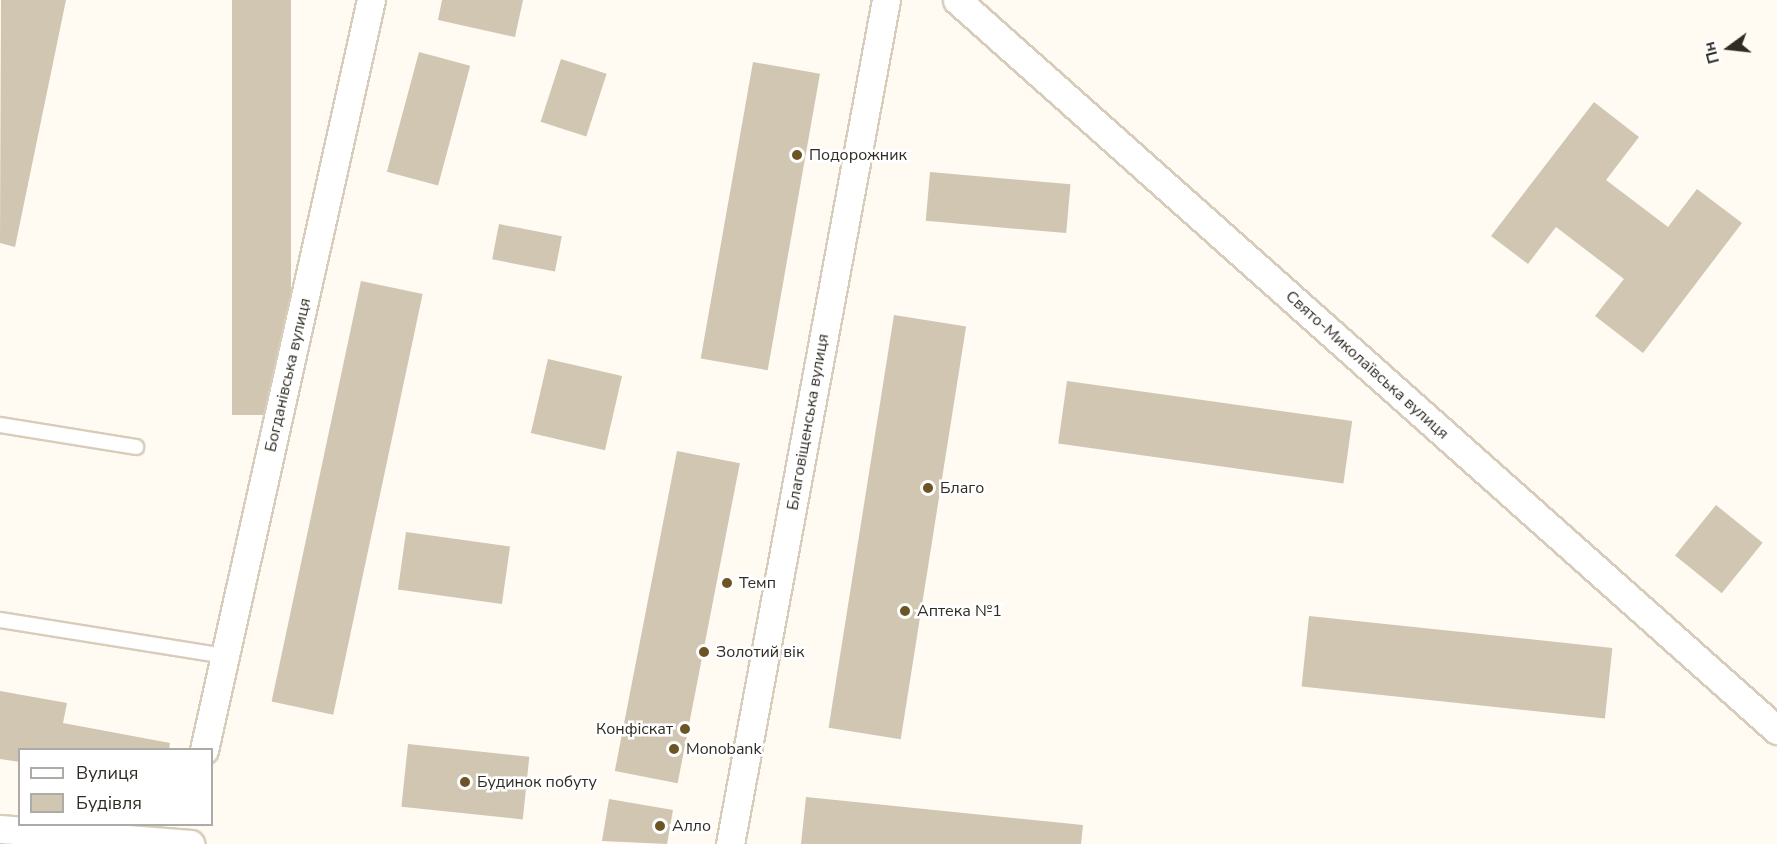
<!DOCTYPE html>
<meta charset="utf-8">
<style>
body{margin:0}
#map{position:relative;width:1777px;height:844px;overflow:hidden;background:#fffaf2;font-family:"Nunito Sans",sans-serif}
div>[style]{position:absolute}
.building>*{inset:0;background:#d0c6b2;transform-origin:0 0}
.roads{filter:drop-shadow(2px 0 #d8cdba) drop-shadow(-2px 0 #d8cdba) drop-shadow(0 2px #d8cdba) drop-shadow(0 -2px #d8cdba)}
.lane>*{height:14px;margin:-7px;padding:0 7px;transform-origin:7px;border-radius:7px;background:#fff}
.street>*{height:27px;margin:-13.5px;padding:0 13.5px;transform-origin:13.5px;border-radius:13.5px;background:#fff}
.dots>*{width:16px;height:16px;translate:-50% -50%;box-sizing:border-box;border:3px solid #fff;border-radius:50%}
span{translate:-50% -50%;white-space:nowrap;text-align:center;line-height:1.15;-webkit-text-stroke:5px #fff;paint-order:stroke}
.poi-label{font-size:16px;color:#302c25}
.left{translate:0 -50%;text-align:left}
.right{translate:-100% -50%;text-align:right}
.street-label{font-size:16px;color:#302c25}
.legend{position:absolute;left:18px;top:748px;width:195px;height:78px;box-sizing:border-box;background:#fff;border:2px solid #acaba8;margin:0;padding:8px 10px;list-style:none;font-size:18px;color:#302c25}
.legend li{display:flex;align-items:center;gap:12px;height:30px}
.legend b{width:30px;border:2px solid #acaba8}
.north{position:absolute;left:1699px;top:18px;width:60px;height:60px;-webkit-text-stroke:4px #fff;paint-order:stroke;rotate:255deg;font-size:16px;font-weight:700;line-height:24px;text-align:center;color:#302c25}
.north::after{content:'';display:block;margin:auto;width:21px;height:27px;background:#302c25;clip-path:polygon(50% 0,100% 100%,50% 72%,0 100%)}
</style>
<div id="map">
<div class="building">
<div style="clip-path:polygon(1px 0,66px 0,15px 247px,0 243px)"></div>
<div style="left:232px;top:0;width:59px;height:415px"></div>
<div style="clip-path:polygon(442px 0,523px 0,515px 37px,438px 20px)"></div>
<div style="left:419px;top:52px;width:53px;height:124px;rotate:15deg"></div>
<div style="left:561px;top:59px;width:48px;height:66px;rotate:18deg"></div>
<div style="left:753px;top:62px;width:68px;height:301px;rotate:10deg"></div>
<div style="clip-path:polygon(1594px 102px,1639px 137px,1606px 180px,1668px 227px,1697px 189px,1742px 223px,1643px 353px,1595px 316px,1624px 279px,1556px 227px,1528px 264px,1491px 236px)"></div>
<div style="left:930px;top:172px;width:141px;height:49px;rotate:5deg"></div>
<div style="left:499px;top:224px;width:64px;height:36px;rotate:11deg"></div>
<div style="left:361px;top:281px;width:63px;height:430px;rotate:12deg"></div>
<div style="left:894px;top:315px;width:73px;height:418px;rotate:9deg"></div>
<div style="left:548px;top:359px;width:76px;height:76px;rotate:13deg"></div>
<div style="left:1067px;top:381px;width:288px;height:63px;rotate:8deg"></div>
<div style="left:677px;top:451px;width:64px;height:326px;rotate:11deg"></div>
<div style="left:1716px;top:505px;width:60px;height:65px;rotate:39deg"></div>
<div style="left:406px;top:532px;width:105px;height:58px;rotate:8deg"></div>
<div style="left:1309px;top:616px;width:305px;height:71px;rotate:6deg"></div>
<div style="clip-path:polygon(0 691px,67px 703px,63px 723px,170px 743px,169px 750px,20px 750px,20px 762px,0 759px)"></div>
<div style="left:408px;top:744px;width:122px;height:63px;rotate:6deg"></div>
<div style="clip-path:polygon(806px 797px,1083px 825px,1081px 844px,801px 844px)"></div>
<div style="clip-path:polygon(609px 799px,673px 810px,667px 844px,602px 841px)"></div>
</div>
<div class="roads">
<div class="lane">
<div style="left:0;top:425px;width:138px;rotate:9.2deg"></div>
<div style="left:0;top:620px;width:228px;rotate:9.1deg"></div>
</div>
<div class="street">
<div style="left:957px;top:0;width:1098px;rotate:41.68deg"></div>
<div style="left:204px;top:750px;width:768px;rotate:-77.45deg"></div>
<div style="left:0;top:829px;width:191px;rotate:4.5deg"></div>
<div style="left:730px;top:844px;width:858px;rotate:-79.53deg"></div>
</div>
</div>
<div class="dots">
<div style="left:797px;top:155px;background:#6c5424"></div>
<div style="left:928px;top:488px;background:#6c5424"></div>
<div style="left:727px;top:583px;background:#6c5424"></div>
<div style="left:905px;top:611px;background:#6c5424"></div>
<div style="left:704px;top:652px;background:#6c5424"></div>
<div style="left:685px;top:729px;background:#6c5424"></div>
<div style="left:674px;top:749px;background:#6c5424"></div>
<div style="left:465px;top:782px;background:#6c5424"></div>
<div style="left:660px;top:826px;background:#6c5424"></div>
</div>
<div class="poi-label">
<span class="left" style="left:809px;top:155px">Подорожник</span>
<span class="left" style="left:940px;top:488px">Благо</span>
<span class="left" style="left:739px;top:583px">Темп</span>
<span class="left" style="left:917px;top:611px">Аптека №1</span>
<span class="left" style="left:716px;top:652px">Золотий вік</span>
<span class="right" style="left:673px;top:729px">Конфіскат</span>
<span class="left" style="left:686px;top:749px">Monobank</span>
<span class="left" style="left:477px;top:782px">Будинок побуту</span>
<span class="left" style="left:672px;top:826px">Алло</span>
</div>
<div class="street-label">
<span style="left:1367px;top:365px;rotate:42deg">Свято-Миколаївська вулиця</span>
<span style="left:288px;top:375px;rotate:-77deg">Богданівська вулиця</span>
<span style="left:808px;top:422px;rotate:-80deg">Благовіщенська вулиця</span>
</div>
<ul class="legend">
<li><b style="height:8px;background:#fff"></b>Вулиця</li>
<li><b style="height:16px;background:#d0c6b2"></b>Будівля</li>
</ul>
<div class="north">Пн</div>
</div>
